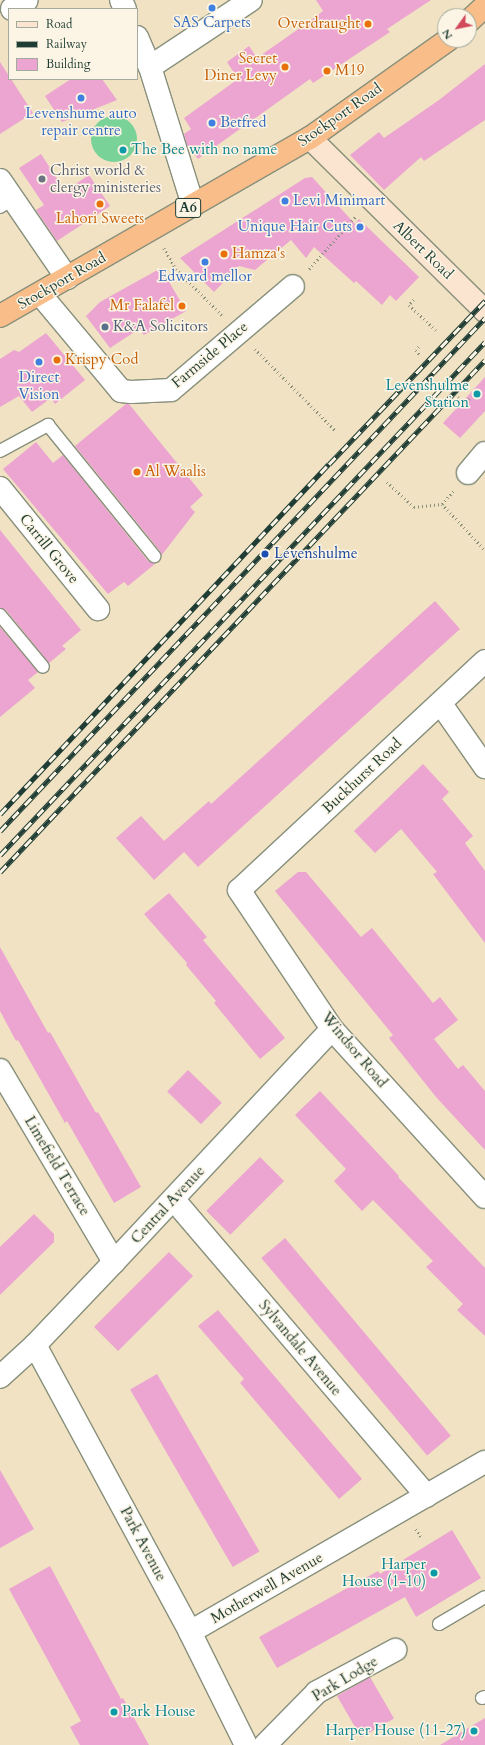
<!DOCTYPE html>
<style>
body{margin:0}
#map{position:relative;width:485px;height:1745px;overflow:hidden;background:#f0e2c3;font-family:Cardo,serif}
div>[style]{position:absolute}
.green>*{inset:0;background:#79d298}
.round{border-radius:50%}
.building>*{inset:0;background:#eca5d0;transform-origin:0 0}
.path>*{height:2.5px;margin-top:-1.25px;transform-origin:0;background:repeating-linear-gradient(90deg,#88907c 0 1px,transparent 0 4px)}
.roads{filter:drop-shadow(1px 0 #88907c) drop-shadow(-1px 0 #88907c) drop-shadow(0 1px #88907c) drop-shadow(0 -1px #88907c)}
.lane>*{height:12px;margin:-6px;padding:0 6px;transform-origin:6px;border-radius:6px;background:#fff}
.street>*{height:22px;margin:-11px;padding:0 11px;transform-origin:11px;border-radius:11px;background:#fff}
.secondary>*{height:22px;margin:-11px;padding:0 11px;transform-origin:11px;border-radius:11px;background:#fce5d0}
.highway>*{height:22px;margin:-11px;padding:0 11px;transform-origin:11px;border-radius:11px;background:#f8bd89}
.rail>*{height:4.5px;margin-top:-2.25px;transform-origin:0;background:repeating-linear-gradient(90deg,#fcf5e5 0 9px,#1f3d34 0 18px);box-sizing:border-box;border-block:1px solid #1f3d34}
.dots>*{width:11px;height:11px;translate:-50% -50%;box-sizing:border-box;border:2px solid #fcf5e5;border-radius:50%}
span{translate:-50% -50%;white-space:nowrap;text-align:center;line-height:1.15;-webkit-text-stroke:3px #fcf5e5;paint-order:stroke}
.shield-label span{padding:1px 3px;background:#fcf5e5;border:1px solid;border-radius:3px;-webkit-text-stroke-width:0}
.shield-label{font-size:14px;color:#1f3d34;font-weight:700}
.shop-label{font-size:15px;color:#366cbe}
.left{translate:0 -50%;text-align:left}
.right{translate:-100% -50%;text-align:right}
.food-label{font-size:15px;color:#c56008}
.street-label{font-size:15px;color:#1f3d34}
.culture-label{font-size:15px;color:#0d838f}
.worship-label{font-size:15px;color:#5b616d}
.service-label{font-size:15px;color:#4e5e75}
.transit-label{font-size:15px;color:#164399}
.legend{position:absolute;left:8px;top:8px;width:130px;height:72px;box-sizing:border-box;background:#fcf5e5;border:1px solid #a4ab9e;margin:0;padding:5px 7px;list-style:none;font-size:12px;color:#1f3d34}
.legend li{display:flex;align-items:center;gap:8px;height:20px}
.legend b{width:20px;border:1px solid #a4ab9e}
.north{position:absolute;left:437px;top:8px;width:40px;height:40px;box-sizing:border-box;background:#fcf5e5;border:1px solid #a4ab9e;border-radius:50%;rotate:237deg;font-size:11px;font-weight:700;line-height:16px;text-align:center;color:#1f3d34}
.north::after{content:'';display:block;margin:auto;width:14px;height:18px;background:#d1495b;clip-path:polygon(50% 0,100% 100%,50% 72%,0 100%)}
</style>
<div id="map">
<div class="green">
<div class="round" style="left:91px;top:116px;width:46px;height:46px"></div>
</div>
<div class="building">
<div style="clip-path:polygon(316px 0,431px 0,387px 29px,390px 32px,313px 83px,310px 79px,198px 159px,187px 145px,184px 134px,191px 129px,184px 118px,238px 79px,227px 62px,249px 46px,257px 58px,307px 23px,323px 11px)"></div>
<div style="clip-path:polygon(0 62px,9px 76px,9px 79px,11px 79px,33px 113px,0 134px)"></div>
<div style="clip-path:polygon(485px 64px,485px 120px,424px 161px,421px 157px,384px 190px,350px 155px,379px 132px,384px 138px,439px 100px)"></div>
<div style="clip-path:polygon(71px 79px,102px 79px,117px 100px,62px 122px,45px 96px)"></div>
<div style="clip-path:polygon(41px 154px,65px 191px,89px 175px,110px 206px,57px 241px,36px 210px,44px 205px,19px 168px)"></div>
<div style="clip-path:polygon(312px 177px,355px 224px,359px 219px,419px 277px,396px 301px,390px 295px,382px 305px,356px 281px,354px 283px,314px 247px,306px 258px,291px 240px,255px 270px,239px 266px,214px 292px,180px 258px,305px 178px)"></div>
<div style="clip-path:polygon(161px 268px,186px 311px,144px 335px,139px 329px,110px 348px,86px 316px,100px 302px)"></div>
<div style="clip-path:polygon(46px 333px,85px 380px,55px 404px,51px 398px,32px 412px,19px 396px,0 407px,0 359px,14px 350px,19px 352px)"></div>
<div style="clip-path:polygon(485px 377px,485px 411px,460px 438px,443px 423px)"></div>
<div style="clip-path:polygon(126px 404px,129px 404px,203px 495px,190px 507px,195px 512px,161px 556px,160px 551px,75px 446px)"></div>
<div style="clip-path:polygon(36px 442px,53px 463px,63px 455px,148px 561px,156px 563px,128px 586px,124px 582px,108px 594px,3px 469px)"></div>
<div style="clip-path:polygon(0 530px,81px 630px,62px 646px,66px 649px,49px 663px,6px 610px,0 608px)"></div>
<div style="clip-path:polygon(435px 601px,460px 629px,198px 867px,184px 852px,154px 880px,116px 838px,141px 816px,164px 841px,209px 801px,211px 804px)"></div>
<div style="clip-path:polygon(0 627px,38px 672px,28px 680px,35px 688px,0 717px)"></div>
<div style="clip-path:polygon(423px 764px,449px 792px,442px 799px,473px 836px,465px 843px,485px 871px,485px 943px,433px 874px,437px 872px,401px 829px,375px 853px,354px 831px)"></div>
<div style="clip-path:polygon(298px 872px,306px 872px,361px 937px,372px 928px,433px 1003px,440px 997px,458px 1020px,434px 1039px,458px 1069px,463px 1065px,485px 1091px,485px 1150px,436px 1097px,389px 1038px,393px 1035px,275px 891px)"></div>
<div style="clip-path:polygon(169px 893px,207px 937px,203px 940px,285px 1038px,260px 1059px,214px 1003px,216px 1001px,186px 965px,187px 963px,144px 914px)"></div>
<div style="clip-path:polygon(0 947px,48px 1033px,50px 1032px,96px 1113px,98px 1112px,141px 1187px,114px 1203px,67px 1121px,65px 1123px,18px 1040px,16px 1041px,0 1011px)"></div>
<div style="left:188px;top:1070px;width:47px;height:30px;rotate:44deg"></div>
<div style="clip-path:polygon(320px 1091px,399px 1176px,398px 1177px,485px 1268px,485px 1336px,457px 1310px,463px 1304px,426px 1267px,433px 1261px,373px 1200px,362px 1211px,334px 1181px,346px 1169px,295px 1115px)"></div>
<div style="left:260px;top:1157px;width:34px;height:76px;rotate:45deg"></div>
<div style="clip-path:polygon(34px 1214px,54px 1234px,54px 1242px,0 1295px,0 1247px)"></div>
<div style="left:285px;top:1238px;width:258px;height:31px;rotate:50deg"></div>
<div style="left:169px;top:1252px;width:34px;height:106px;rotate:45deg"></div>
<div style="clip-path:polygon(218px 1310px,362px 1479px,339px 1499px,240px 1383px,244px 1379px,198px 1326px)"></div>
<div style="left:157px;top:1374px;width:205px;height:31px;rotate:60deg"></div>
<div style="clip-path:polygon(0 1470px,34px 1529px,0 1548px)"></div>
<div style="clip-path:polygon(452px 1530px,481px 1578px,416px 1617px,405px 1597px,277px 1668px,259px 1637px,378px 1571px,380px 1574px)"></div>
<div style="clip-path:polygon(50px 1566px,121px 1699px,123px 1698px,149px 1745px,80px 1745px,70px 1727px,81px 1721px,9px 1589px)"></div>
<div style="left:370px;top:1677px;width:48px;height:38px;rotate:60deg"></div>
<div style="clip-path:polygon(485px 1718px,485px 1745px,440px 1745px)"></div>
</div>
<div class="path">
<div style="left:164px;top:248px;width:24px;rotate:60deg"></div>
<div style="left:176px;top:269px;width:65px;rotate:45deg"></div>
<div style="left:309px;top:269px;width:71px;rotate:-48.4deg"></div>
<div style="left:414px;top:300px;width:7px;rotate:135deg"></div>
<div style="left:409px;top:305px;width:37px;rotate:43deg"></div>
<div style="left:419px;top:347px;width:4px;rotate:135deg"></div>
<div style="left:416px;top:350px;width:6px;rotate:51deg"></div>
<div style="left:255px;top:349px;width:114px;rotate:45.4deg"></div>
<div style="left:458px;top:397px;width:9px;rotate:32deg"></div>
<div style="left:466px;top:402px;width:6px;rotate:-45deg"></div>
<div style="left:387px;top:482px;width:37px;rotate:43deg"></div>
<div style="left:414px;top:507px;width:28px;rotate:-6deg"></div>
<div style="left:442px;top:504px;width:18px;rotate:-49deg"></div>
<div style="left:442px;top:504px;width:63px;rotate:46.9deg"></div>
<div style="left:416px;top:1529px;width:9px;rotate:58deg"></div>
</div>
<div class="roads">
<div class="lane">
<div style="left:0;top:207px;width:15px;rotate:-32deg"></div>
<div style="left:0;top:451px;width:55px;rotate:-28.4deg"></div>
<div style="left:48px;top:425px;width:169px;rotate:51deg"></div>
<div style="left:0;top:615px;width:67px;rotate:50.4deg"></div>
<div style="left:439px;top:1624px;width:53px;rotate:-30.4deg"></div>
<div style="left:482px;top:1698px;width:3px;rotate:-18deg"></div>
</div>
<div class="street">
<div style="left:121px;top:0;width:10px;rotate:66deg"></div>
<div style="left:12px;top:9px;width:17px;rotate:-31deg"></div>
<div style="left:137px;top:37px;width:33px;rotate:67deg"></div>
<div style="left:150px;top:67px;width:145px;rotate:72.7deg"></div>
<div style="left:150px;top:67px;width:121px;rotate:-33.6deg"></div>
<div style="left:0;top:180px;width:119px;rotate:55.6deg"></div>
<div style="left:40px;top:294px;width:126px;rotate:50.1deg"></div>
<div style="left:121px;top:391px;width:10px;rotate:6deg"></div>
<div style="left:131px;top:392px;width:40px;rotate:-2.9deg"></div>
<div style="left:171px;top:390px;width:160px;rotate:-40.4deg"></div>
<div style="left:468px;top:473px;width:26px;rotate:-50deg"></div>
<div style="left:0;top:488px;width:156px;rotate:51deg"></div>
<div style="left:485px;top:661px;width:336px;rotate:137deg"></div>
<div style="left:239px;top:890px;width:167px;rotate:56.2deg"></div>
<div style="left:332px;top:1029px;width:227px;rotate:47.7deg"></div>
<div style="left:441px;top:704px;width:77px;rotate:55.1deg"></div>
<div style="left:0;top:1070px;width:223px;rotate:59.3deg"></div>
<div style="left:174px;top:1200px;width:389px;rotate:49.5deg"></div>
<div style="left:35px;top:1345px;width:326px;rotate:61.6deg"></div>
<div style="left:190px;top:1632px;width:126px;rotate:63.6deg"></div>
<div style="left:0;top:1377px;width:47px;rotate:-42.4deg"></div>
<div style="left:35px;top:1345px;width:115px;rotate:-46.4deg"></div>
<div style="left:114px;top:1262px;width:319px;rotate:-46.9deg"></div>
<div style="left:190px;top:1632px;width:340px;rotate:-30deg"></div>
<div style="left:265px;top:1745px;width:74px;rotate:-45.5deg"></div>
<div style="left:317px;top:1692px;width:89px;rotate:-28.3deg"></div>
</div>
<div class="secondary">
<div style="left:310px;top:138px;width:246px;rotate:44.7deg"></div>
</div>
<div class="highway">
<div style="left:469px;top:21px;width:22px;rotate:-43deg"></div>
<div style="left:0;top:316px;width:357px;rotate:-29.9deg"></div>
<div style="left:310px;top:138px;width:169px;rotate:-35.4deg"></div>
</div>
</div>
<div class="rail">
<div style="left:0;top:814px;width:480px;rotate:-46.8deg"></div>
<div style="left:329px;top:464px;width:226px;rotate:-46.3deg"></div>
<div style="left:0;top:831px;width:706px;rotate:-46.61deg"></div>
<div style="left:0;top:855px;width:706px;rotate:-46.61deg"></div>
<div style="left:0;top:872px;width:705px;rotate:-46.55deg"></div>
</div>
<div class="dots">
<div style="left:212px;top:8px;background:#3f7fe0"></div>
<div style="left:368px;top:24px;background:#e8710a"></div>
<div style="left:285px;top:67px;background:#e8710a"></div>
<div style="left:327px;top:71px;background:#e8710a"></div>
<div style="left:81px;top:98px;background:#3f7fe0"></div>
<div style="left:212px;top:123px;background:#3f7fe0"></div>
<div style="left:123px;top:150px;background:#0f9aa8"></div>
<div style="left:42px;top:179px;background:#6b7280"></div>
<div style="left:285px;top:201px;background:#3f7fe0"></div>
<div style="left:100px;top:204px;background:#e8710a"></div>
<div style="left:360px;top:227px;background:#3f7fe0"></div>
<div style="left:224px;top:254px;background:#e8710a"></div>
<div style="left:205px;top:262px;background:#3f7fe0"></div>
<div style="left:182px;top:306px;background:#e8710a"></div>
<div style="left:105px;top:327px;background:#5c6f8a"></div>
<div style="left:57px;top:360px;background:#e8710a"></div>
<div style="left:39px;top:362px;background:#3f7fe0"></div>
<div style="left:477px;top:394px;background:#0f9aa8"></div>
<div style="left:137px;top:472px;background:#e8710a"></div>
<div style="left:265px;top:554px;background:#1a4fb4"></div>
<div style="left:434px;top:1573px;background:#0f9aa8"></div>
<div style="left:114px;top:1712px;background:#0f9aa8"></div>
<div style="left:474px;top:1731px;background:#0f9aa8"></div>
</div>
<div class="shield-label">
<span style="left:188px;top:208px">A6</span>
</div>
<div class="shop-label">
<span style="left:212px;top:23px">SAS Carpets</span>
<span style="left:81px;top:122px">Levenshume auto<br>repair centre</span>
<span class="left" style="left:220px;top:123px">Betfred</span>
<span class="left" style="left:293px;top:201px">Levi Minimart</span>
<span class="right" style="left:352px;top:227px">Unique Hair Cuts</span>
<span style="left:205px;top:277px">Edward mellor</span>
<span style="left:39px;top:386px">Direct<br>Vision</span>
</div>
<div class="food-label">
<span class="right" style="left:360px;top:24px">Overdraught</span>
<span class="right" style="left:277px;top:67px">Secret<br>Diner Levy</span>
<span class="left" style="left:335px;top:71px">M19</span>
<span style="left:100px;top:219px">Lahori Sweets</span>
<span class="left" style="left:232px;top:254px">Hamza's</span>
<span class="right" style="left:174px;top:306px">Mr Falafel</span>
<span class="left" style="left:65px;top:360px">Krispy Cod</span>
<span class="left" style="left:145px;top:472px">Al Waalis</span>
</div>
<div class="street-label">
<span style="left:340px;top:115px;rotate:-35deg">Stockport Road</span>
<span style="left:423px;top:250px;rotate:44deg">Albert Road</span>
<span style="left:62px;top:281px;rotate:-30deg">Stockport Road</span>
<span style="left:210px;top:355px;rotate:-40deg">Farmside Place</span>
<span style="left:49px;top:549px;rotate:51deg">Carrill Grove</span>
<span style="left:362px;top:776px;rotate:-43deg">Buckhurst Road</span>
<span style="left:354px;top:1050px;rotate:50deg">Windsor Road</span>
<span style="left:57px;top:1166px;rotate:59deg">Limefield Terrace</span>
<span style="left:168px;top:1205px;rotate:-47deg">Central Avenue</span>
<span style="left:300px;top:1348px;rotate:50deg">Sylvandale Avenue</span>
<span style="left:143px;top:1544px;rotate:62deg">Park Avenue</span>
<span style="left:267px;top:1588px;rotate:-30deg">Motherwell Avenue</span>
<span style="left:345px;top:1679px;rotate:-31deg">Park Lodge</span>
</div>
<div class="culture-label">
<span class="left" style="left:131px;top:150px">The Bee with no name</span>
<span class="right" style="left:469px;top:394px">Levenshulme<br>Station</span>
<span class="right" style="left:426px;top:1573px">Harper<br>House (1-10)</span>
<span class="left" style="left:122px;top:1712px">Park House</span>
<span class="right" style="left:466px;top:1731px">Harper House (11-27)</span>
</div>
<div class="worship-label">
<span class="left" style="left:50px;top:179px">Christ world &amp;<br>clergy ministeries</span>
</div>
<div class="service-label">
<span class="left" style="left:113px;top:327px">K&amp;A Solicitors</span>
</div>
<div class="transit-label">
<span class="left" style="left:274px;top:554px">Levenshulme</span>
</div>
<ul class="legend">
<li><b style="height:5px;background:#fce5d0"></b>Road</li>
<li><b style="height:5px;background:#1f3d34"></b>Railway</li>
<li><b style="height:11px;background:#eca5d0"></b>Building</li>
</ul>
<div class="north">N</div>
</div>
